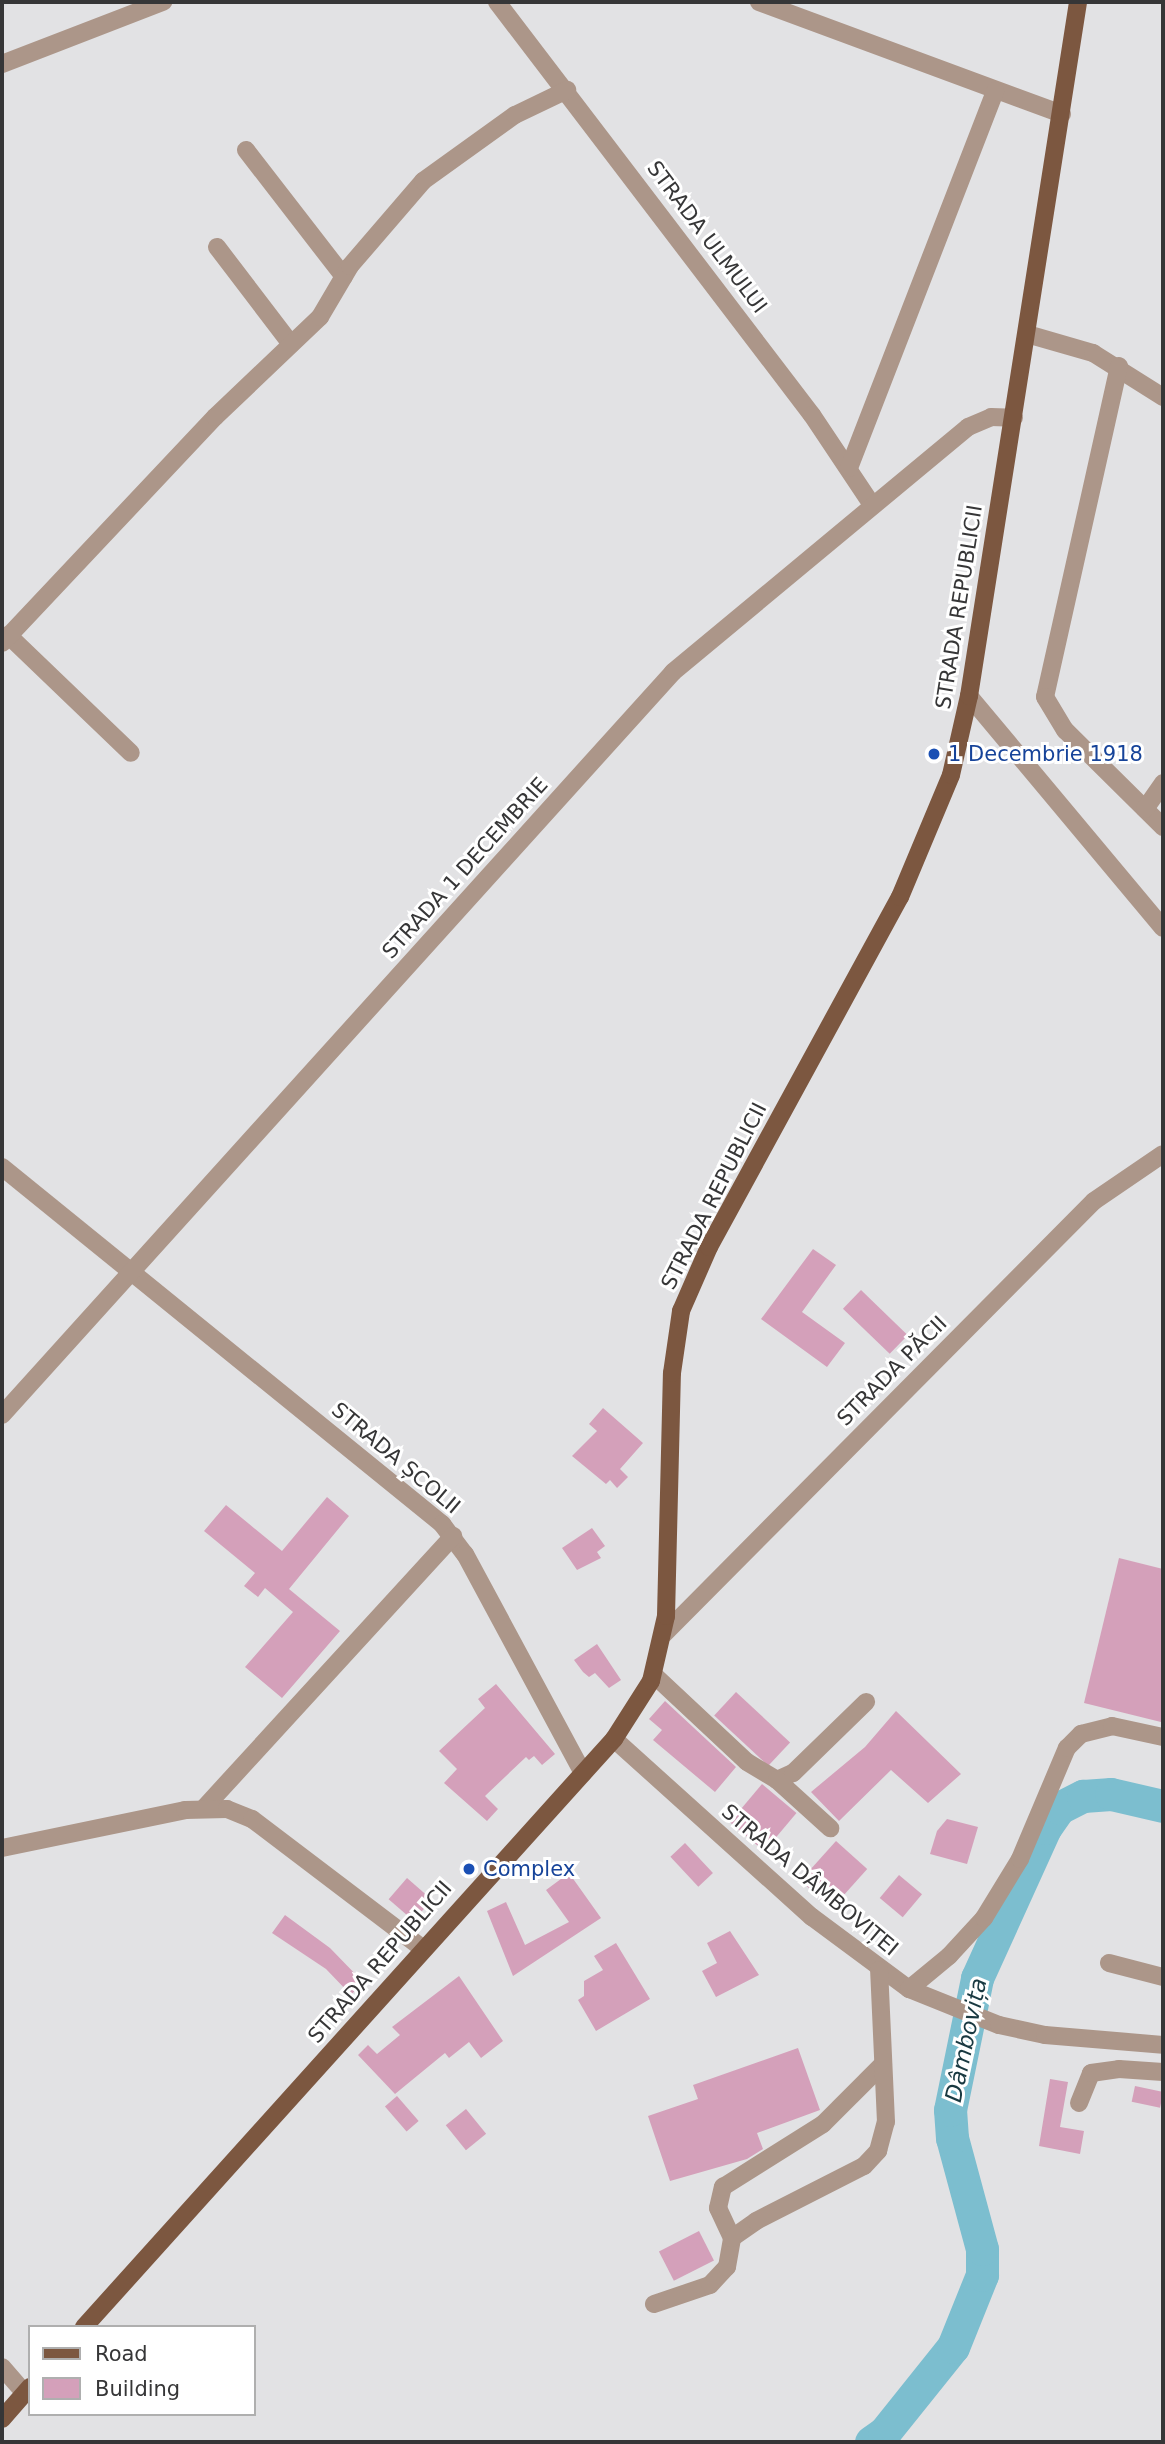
<!DOCTYPE html>
<meta charset="utf-8">
<style>
body{margin:0}
#map{position:relative;width:1165px;height:2444px;overflow:hidden;background:#e2e2e4;font-family:"DejaVu Sans",sans-serif}
div>[style]{position:absolute}
.river>*{height:33px;margin:-16.5px;padding:0 16.5px;transform-origin:16.5px;border-radius:16.5px;background:#7cbecf}
.building>*{inset:0;background:#d4a0ba;transform-origin:0 0}
.minor>*{height:18px;margin:-9px;padding:0 9px;transform-origin:9px;border-radius:9px;background:#ac9689}
.major>*{height:18px;margin:-9px;padding:0 9px;transform-origin:9px;border-radius:9px;background:#7c5740}
.dots>*{width:19px;height:19px;translate:-50% -50%;box-sizing:border-box;border:4px solid #fff;border-radius:50%}
span{translate:-50% -50%;white-space:nowrap;text-align:center;line-height:1.15;-webkit-text-stroke:6px #fff;paint-order:stroke}
.street-label{font-size:21px;color:#363637}
.transit-label{font-size:21px;color:#164399}
.left{translate:0 -50%;text-align:left}
.water-label{font-size:23px;color:#193941;font-style:italic}
.frame{position:absolute;inset:0;border:4px solid #363637;pointer-events:none}
.legend{position:absolute;left:28px;top:2325px;width:228px;height:91px;box-sizing:border-box;background:#fff;border:2px solid #afafaf;margin:0;padding:9px 12px;list-style:none;font-size:21px;color:#363637}
.legend li{display:flex;align-items:center;gap:14px;height:35px}
.legend b{width:35px;border:2px solid #afafaf}
</style>
<div id="map">
<div class="river">
<div style="left:871px;top:2442px;width:16px;rotate:-35deg"></div>
<div style="left:884px;top:2433px;width:110px;rotate:-51.3deg"></div>
<div style="left:953px;top:2347px;width:78px;rotate:-68.1deg"></div>
<div style="left:982px;top:2275px;width:26px;rotate:-90deg"></div>
<div style="left:982px;top:2249px;width:115px;rotate:-105.1deg"></div>
<div style="left:952px;top:2138px;width:28px;rotate:-94deg"></div>
<div style="left:950px;top:2110px;width:135px;rotate:-78.4deg"></div>
<div style="left:977px;top:1978px;width:165px;rotate:-65.6deg"></div>
<div style="left:1045px;top:1828px;width:24px;rotate:-55deg"></div>
<div style="left:1059px;top:1808px;width:27px;rotate:-27deg"></div>
<div style="left:1083px;top:1796px;width:28px;rotate:-4deg"></div>
<div style="left:1111px;top:1794px;width:53px;rotate:13deg"></div>
</div>
<div class="building">
<div style="clip-path:polygon(813px 1249px,836px 1265px,802px 1312px,845px 1343px,827px 1367px,761px 1319px)"></div>
<div style="left:861px;top:1290px;width:65px;height:26px;rotate:44deg"></div>
<div style="clip-path:polygon(603px 1408px,643px 1443px,620px 1469px,628px 1477px,617px 1488px,610px 1480px,606px 1484px,572px 1456px,597px 1431px,589px 1424px)"></div>
<div style="clip-path:polygon(327px 1497px,349px 1516px,289px 1589px,340px 1631px,282px 1698px,245px 1667px,293px 1612px,265px 1588px,258px 1597px,244px 1586px,255px 1573px,204px 1531px,226px 1505px,282px 1551px)"></div>
<div style="clip-path:polygon(592px 1528px,605px 1546px,597px 1552px,601px 1558px,577px 1570px,562px 1548px)"></div>
<div style="clip-path:polygon(1119px 1558px,1163px 1569px,1161px 1722px,1084px 1703px)"></div>
<div style="clip-path:polygon(597px 1644px,621px 1680px,609px 1688px,595px 1673px,589px 1677px,583px 1672px,574px 1660px)"></div>
<div style="clip-path:polygon(496px 1684px,555px 1754px,542px 1765px,534px 1756px,529px 1760px,526px 1757px,485px 1796px,498px 1809px,487px 1821px,444px 1783px,457px 1769px,439px 1751px,485px 1708px,478px 1699px)"></div>
<div style="left:736px;top:1692px;width:74px;height:32px;rotate:43deg"></div>
<div style="clip-path:polygon(665px 1701px,736px 1767px,715px 1792px,653px 1740px,662px 1730px,649px 1719px)"></div>
<div style="clip-path:polygon(896px 1711px,961px 1774px,928px 1803px,891px 1770px,839px 1821px,811px 1792px,865px 1747px)"></div>
<div style="left:762px;top:1784px;width:45px;height:50px;rotate:40deg"></div>
<div style="clip-path:polygon(947px 1819px,978px 1827px,967px 1864px,930px 1854px,937px 1831px)"></div>
<div style="left:836px;top:1841px;width:42px;height:53px;rotate:42deg"></div>
<div style="left:685px;top:1843px;width:41px;height:20px;rotate:47deg"></div>
<div style="clip-path:polygon(569px 1873px,601px 1918px,513px 1976px,487px 1911px,506px 1902px,525px 1945px,569px 1922px,546px 1890px)"></div>
<div style="left:899px;top:1875px;width:30px;height:30px;rotate:40deg"></div>
<div style="left:407px;top:1878px;width:33px;height:28px;rotate:41deg"></div>
<div style="clip-path:polygon(285px 1915px,330px 1948px,363px 1982px,351px 1995px,326px 1969px,272px 1933px)"></div>
<div style="clip-path:polygon(730px 1931px,759px 1975px,716px 1997px,702px 1971px,717px 1963px,707px 1943px)"></div>
<div style="clip-path:polygon(616px 1943px,650px 1999px,596px 2031px,578px 2000px,584px 1996px,584px 1981px,603px 1970px,594px 1956px)"></div>
<div style="clip-path:polygon(459px 1976px,503px 2041px,481px 2058px,469px 2042px,449px 2058px,445px 2053px,395px 2094px,358px 2055px,368px 2045px,377px 2054px,400px 2035px,392px 2027px)"></div>
<div style="clip-path:polygon(798px 2048px,820px 2110px,757px 2133px,763px 2149px,747px 2159px,670px 2181px,648px 2116px,698px 2099px,693px 2085px)"></div>
<div style="clip-path:polygon(1050px 2079px,1068px 2082px,1060px 2127px,1084px 2131px,1080px 2154px,1039px 2146px)"></div>
<div style="left:1135px;top:2086px;width:29px;height:16px;rotate:12deg"></div>
<div style="left:397px;top:2096px;width:33px;height:16px;rotate:49deg"></div>
<div style="left:466px;top:2109px;width:32px;height:26px;rotate:51deg"></div>
<div style="left:699px;top:2231px;width:33px;height:45px;rotate:63deg"></div>
</div>
<div class="minor">
<div style="left:497px;top:2px;width:519px;rotate:52.67deg"></div>
<div style="left:812px;top:415px;width:108px;rotate:56.3deg"></div>
<div style="left:759px;top:2px;width:323px;rotate:20.3deg"></div>
<div style="left:2px;top:64px;width:173px;rotate:-21.1deg"></div>
<div style="left:246px;top:150px;width:160px;rotate:52.3deg"></div>
<div style="left:217px;top:247px;width:122px;rotate:52.7deg"></div>
<div style="left:1027px;top:334px;width:69px;rotate:16.1deg"></div>
<div style="left:1093px;top:353px;width:83px;rotate:32.2deg"></div>
<div style="left:1119px;top:366px;width:339px;rotate:102.6deg"></div>
<div style="left:1045px;top:697px;width:39px;rotate:59deg"></div>
<div style="left:1065px;top:730px;width:138px;rotate:44.7deg"></div>
<div style="left:849px;top:468px;width:404px;rotate:-68.8deg"></div>
<div style="left:8px;top:635px;width:170px;rotate:43.8deg"></div>
<div style="left:2px;top:643px;width:311px;rotate:-46.7deg"></div>
<div style="left:215px;top:417px;width:145px;rotate:-43.6deg"></div>
<div style="left:320px;top:317px;width:59px;rotate:-59.5deg"></div>
<div style="left:350px;top:266px;width:112px;rotate:-49.3deg"></div>
<div style="left:423px;top:181px;width:113px;rotate:-35.7deg"></div>
<div style="left:515px;top:115px;width:58px;rotate:-25.7deg"></div>
<div style="left:969px;top:696px;width:302px;rotate:50.1deg"></div>
<div style="left:1145px;top:809px;width:32px;rotate:-55deg"></div>
<div style="left:2px;top:1167px;width:567px;rotate:39.05deg"></div>
<div style="left:442px;top:1524px;width:38px;rotate:53deg"></div>
<div style="left:465px;top:1554px;width:249px;rotate:61.7deg"></div>
<div style="left:2px;top:1415px;width:1001px;rotate:-47.91deg"></div>
<div style="left:673px;top:672px;width:383px;rotate:-39.7deg"></div>
<div style="left:968px;top:427px;width:25px;rotate:-23deg"></div>
<div style="left:991px;top:417px;width:23px;rotate:2deg"></div>
<div style="left:664px;top:1634px;width:610px;rotate:-45.2deg"></div>
<div style="left:1094px;top:1201px;width:83px;rotate:-34.3deg"></div>
<div style="left:654px;top:1675px;width:127px;rotate:43.1deg"></div>
<div style="left:747px;top:1762px;width:35px;rotate:31deg"></div>
<div style="left:777px;top:1780px;width:17px;rotate:-24deg"></div>
<div style="left:793px;top:1773px;width:102px;rotate:-44.2deg"></div>
<div style="left:614px;top:1739px;width:266px;rotate:42deg"></div>
<div style="left:812px;top:1917px;width:121px;rotate:36.6deg"></div>
<div style="left:909px;top:1989px;width:97px;rotate:21.8deg"></div>
<div style="left:999px;top:2025px;width:47px;rotate:12.3deg"></div>
<div style="left:1045px;top:2035px;width:118px;rotate:4.8deg"></div>
<div style="left:777px;top:1780px;width:72px;rotate:42.2deg"></div>
<div style="left:204px;top:1808px;width:369px;rotate:-47.5deg"></div>
<div style="left:2px;top:1848px;width:187px;rotate:-11.7deg"></div>
<div style="left:185px;top:1810px;width:42px;rotate:-1.4deg"></div>
<div style="left:227px;top:1809px;width:27px;rotate:22deg"></div>
<div style="left:252px;top:1819px;width:213px;rotate:37.2deg"></div>
<div style="left:1109px;top:1963px;width:56px;rotate:14.5deg"></div>
<div style="left:909px;top:1989px;width:52px;rotate:-39.5deg"></div>
<div style="left:949px;top:1956px;width:52px;rotate:-47.4deg"></div>
<div style="left:984px;top:1918px;width:69px;rotate:-58.6deg"></div>
<div style="left:1020px;top:1859px;width:121px;rotate:-67.1deg"></div>
<div style="left:1067px;top:1748px;width:20px;rotate:-45deg"></div>
<div style="left:1081px;top:1734px;width:32px;rotate:-14deg"></div>
<div style="left:1112px;top:1726px;width:52px;rotate:12.2deg"></div>
<div style="left:1079px;top:2103px;width:32px;rotate:-68deg"></div>
<div style="left:1091px;top:2073px;width:28px;rotate:-8deg"></div>
<div style="left:1119px;top:2069px;width:44px;rotate:3.9deg"></div>
<div style="left:732px;top:2238px;width:33px;rotate:-115deg"></div>
<div style="left:718px;top:2208px;width:22px;rotate:-77deg"></div>
<div style="left:723px;top:2187px;width:118px;rotate:-32.2deg"></div>
<div style="left:823px;top:2124px;width:85px;rotate:-45deg"></div>
<div style="left:654px;top:2304px;width:59px;rotate:-18.7deg"></div>
<div style="left:710px;top:2285px;width:25px;rotate:-47deg"></div>
<div style="left:727px;top:2267px;width:29px;rotate:-80deg"></div>
<div style="left:732px;top:2238px;width:29px;rotate:-35deg"></div>
<div style="left:756px;top:2221px;width:121px;rotate:-27deg"></div>
<div style="left:864px;top:2166px;width:21px;rotate:-47deg"></div>
<div style="left:878px;top:2151px;width:30px;rotate:-75deg"></div>
<div style="left:886px;top:2122px;width:152px;rotate:-92.6deg"></div>
<div style="left:2px;top:2367px;width:35px;rotate:49deg"></div>
</div>
<div class="major">
<div style="left:84px;top:2327px;width:792px;rotate:-47.97deg"></div>
<div style="left:614px;top:1739px;width:69px;rotate:-57.5deg"></div>
<div style="left:651px;top:1681px;width:67px;rotate:-77deg"></div>
<div style="left:666px;top:1616px;width:243px;rotate:-88.6deg"></div>
<div style="left:672px;top:1373px;width:63px;rotate:-81.7deg"></div>
<div style="left:681px;top:1311px;width:70px;rotate:-66.4deg"></div>
<div style="left:709px;top:1247px;width:399px;rotate:-61.4deg"></div>
<div style="left:900px;top:897px;width:132px;rotate:-67.3deg"></div>
<div style="left:951px;top:775px;width:81px;rotate:-77.2deg"></div>
<div style="left:969px;top:696px;width:703px;rotate:-81.07deg"></div>
<div style="left:2px;top:2419px;width:43px;rotate:-48.8deg"></div>
</div>
<div class="dots">
<div style="left:934px;top:754px;background:#1a4fb4"></div>
<div style="left:469px;top:1869px;background:#1a4fb4"></div>
</div>
<div class="street-label">
<span style="left:707px;top:237px;rotate:53deg">STRADA ULMULUI</span>
<span style="left:959px;top:607px;rotate:-81deg">STRADA REPUBLICII</span>
<span style="left:465px;top:868px;rotate:-48deg">STRADA 1 DECEMBRIE</span>
<span style="left:714px;top:1196px;rotate:-63deg">STRADA REPUBLICII</span>
<span style="left:892px;top:1371px;rotate:-45deg">STRADA PĂCII</span>
<span style="left:396px;top:1458px;rotate:40deg">STRADA ȘCOLII</span>
<span style="left:810px;top:1880px;rotate:40deg">STRADA DÂMBOVIȚEI</span>
<span style="left:380px;top:1962px;rotate:-49deg">STRADA REPUBLICII</span>
</div>
<div class="transit-label">
<span class="left" style="left:948px;top:754px">1 Decembrie 1918</span>
<span class="left" style="left:483px;top:1869px">Complex</span>
</div>
<div class="water-label">
<span style="left:966px;top:2040px;rotate:-78deg">Dâmbovița</span>
</div>
<div class="frame"></div>
<ul class="legend">
<li><b style="height:9px;background:#7c5740"></b>Road</li>
<li><b style="height:19px;background:#d4a0ba"></b>Building</li>
</ul>
</div>
